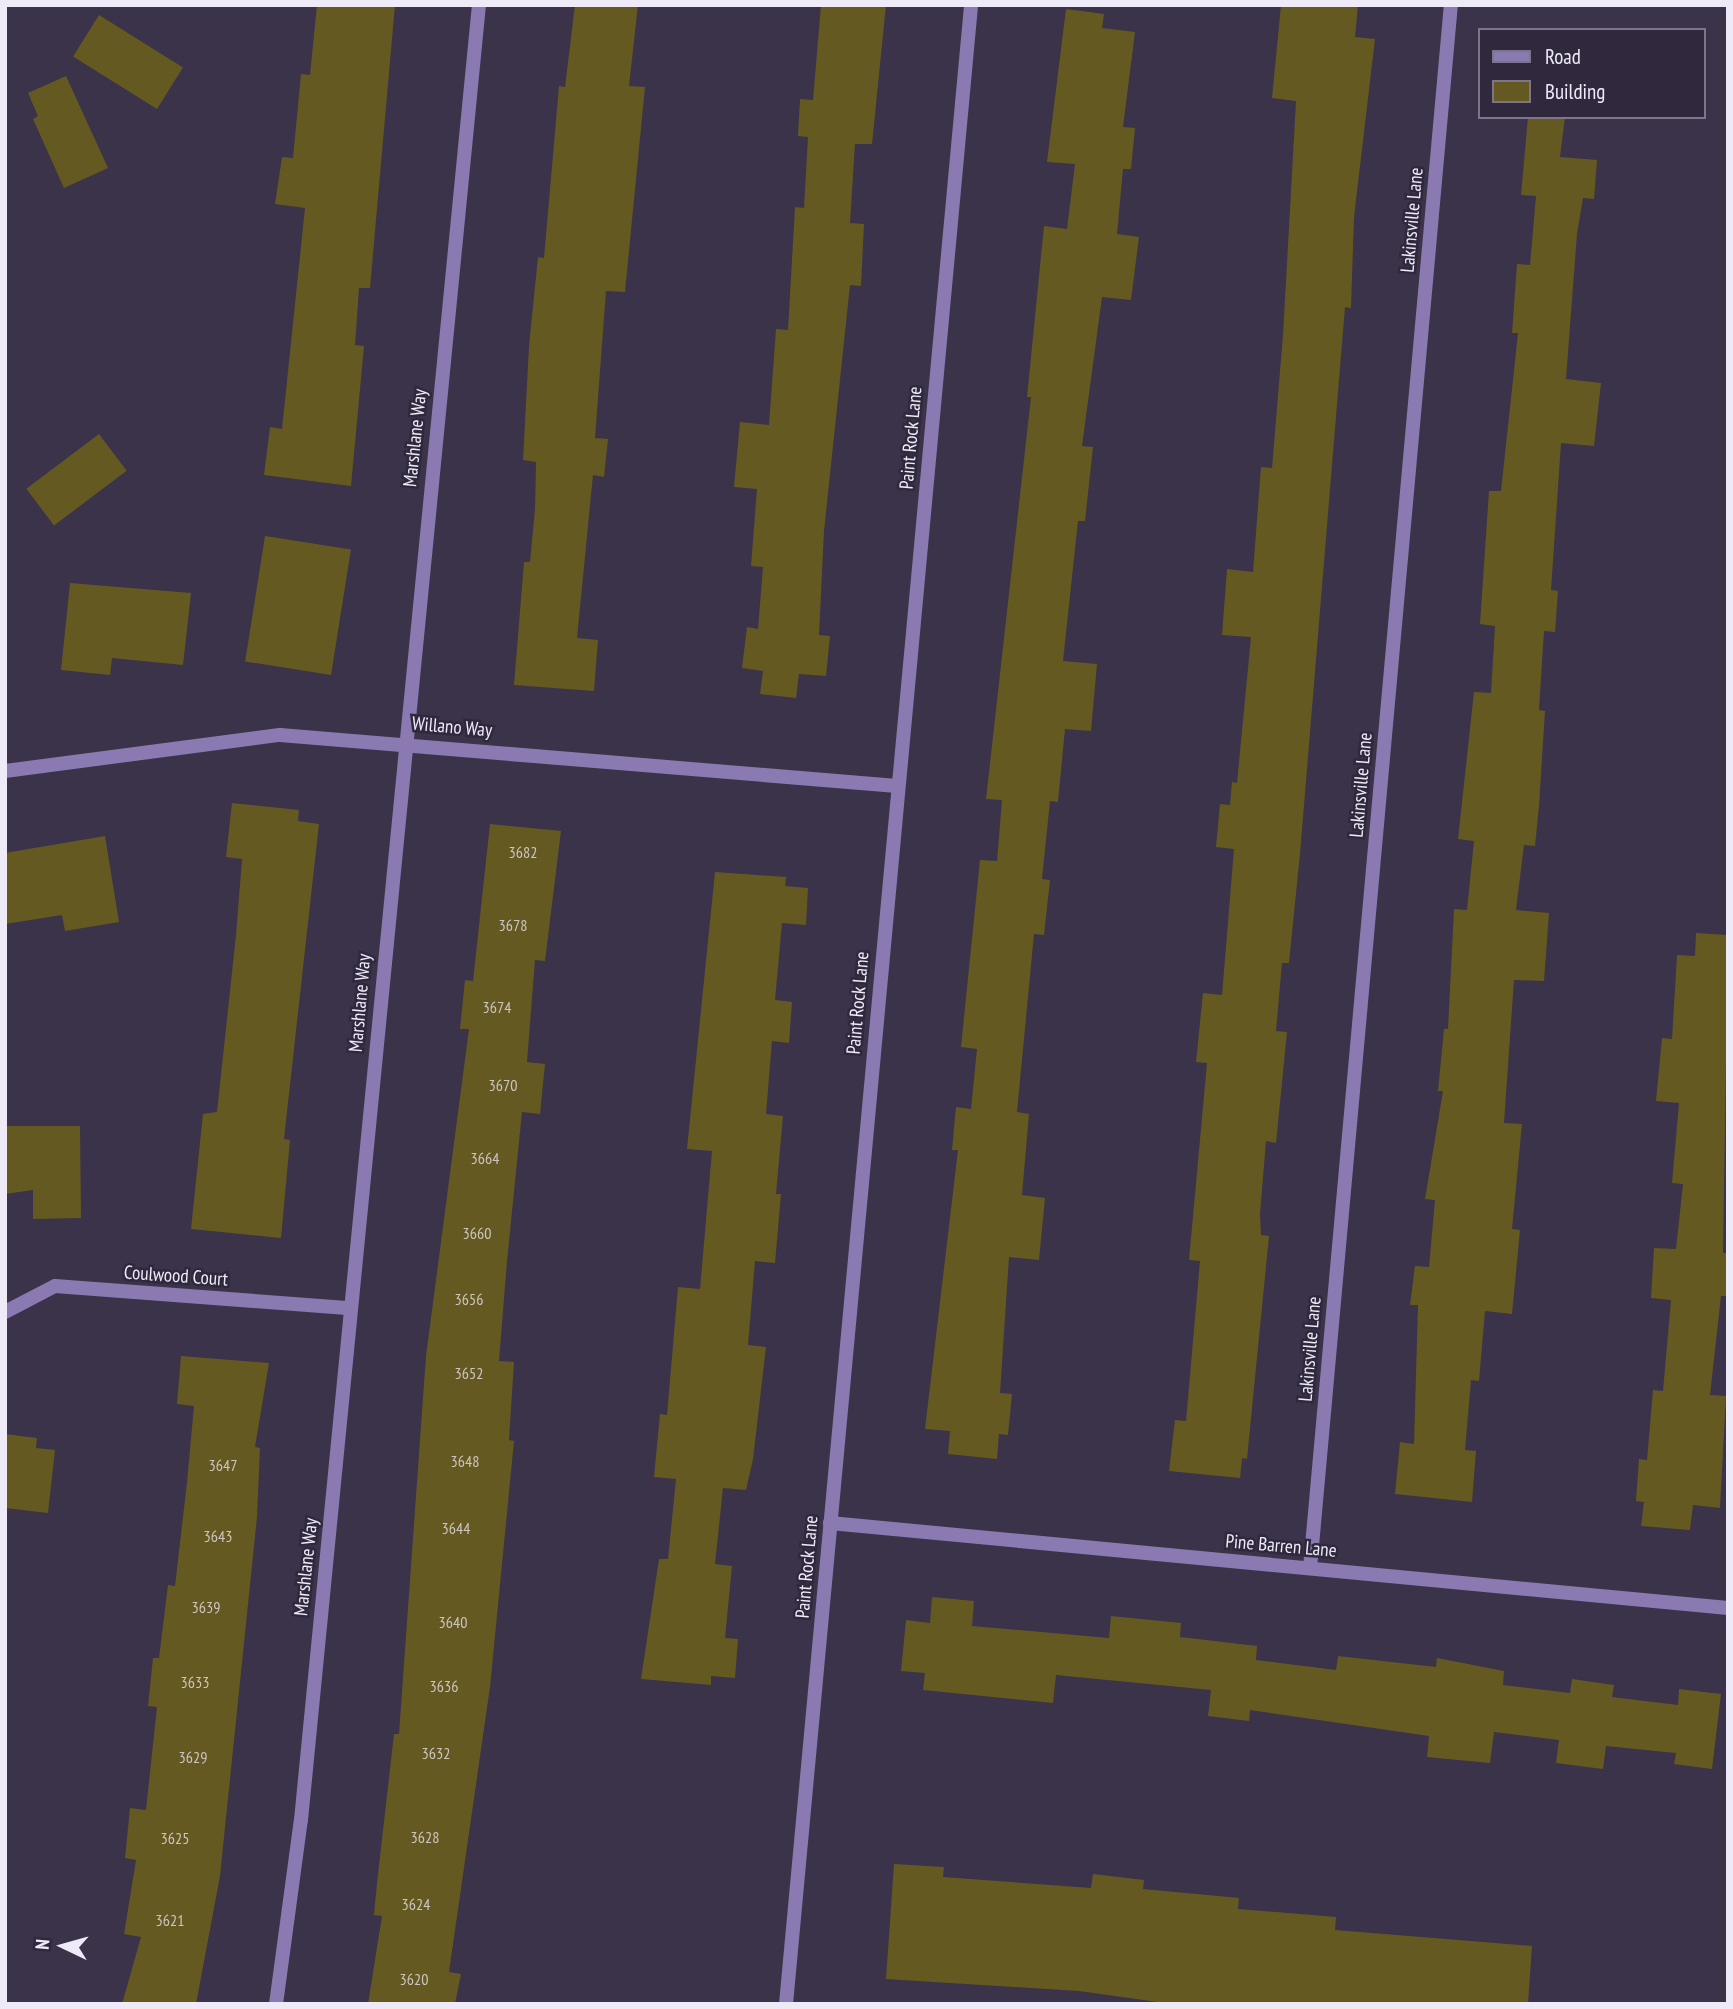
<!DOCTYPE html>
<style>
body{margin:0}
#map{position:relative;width:1733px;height:2009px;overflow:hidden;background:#3a3349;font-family:"PT Sans Narrow",sans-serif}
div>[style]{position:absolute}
.building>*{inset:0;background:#655922;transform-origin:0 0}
.street>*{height:14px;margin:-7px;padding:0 7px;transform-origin:7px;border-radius:7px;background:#8b7ab1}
span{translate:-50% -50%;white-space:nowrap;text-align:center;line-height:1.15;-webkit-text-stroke:5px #30293e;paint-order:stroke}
.number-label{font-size:16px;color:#ccc6c2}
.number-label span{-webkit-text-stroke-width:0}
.street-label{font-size:19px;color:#eeeaf8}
.frame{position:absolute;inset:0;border:7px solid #eeeaf8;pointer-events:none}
.legend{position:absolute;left:1478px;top:28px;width:228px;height:91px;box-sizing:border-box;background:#30293e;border:2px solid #7c7688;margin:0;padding:9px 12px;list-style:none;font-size:21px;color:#eeeaf8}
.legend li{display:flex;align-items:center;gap:14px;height:35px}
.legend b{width:35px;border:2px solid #7c7688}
.north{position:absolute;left:28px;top:1911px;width:70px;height:70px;-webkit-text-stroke:5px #30293e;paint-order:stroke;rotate:275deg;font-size:19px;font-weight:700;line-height:28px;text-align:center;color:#eeeaf8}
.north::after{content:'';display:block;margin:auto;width:24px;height:32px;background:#eeeaf8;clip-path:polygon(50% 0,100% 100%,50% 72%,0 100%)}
</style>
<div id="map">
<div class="building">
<div style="clip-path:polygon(317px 5px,395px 5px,370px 288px,359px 288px,355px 345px,364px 346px,351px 486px,264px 475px,270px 427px,282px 429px,305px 208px,275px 204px,282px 157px,293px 158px,301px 74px,310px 75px)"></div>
<div style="clip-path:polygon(575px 5px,638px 5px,629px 86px,645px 87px,625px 292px,606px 291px,595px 438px,608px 439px,604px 477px,593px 475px,577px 638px,598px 640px,594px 691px,514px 685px,524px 562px,530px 562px,535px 509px,536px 462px,523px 460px,529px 346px,538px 257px,544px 258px,559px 86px,565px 87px)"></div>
<div style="clip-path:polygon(821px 5px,886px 5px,872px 144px,855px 144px,850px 223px,864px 224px,861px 286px,850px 285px,824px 531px,819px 635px,830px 636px,826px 676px,799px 674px,796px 698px,760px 694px,763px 671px,742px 668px,747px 627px,758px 629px,763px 567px,751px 566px,757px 489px,734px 487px,740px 422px,769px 425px,776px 329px,788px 330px,795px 207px,804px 208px,808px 137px,798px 136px,800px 99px,813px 100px)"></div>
<div style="clip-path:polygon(1281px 5px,1358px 5px,1355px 37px,1375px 39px,1354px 217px,1351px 308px,1345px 307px,1300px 854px,1289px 963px,1282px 963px,1276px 1031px,1287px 1032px,1276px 1143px,1266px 1141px,1260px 1214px,1261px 1235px,1269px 1236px,1247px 1459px,1242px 1458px,1240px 1478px,1169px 1471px,1175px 1420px,1186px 1421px,1200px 1261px,1189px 1260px,1207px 1063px,1196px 1062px,1203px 993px,1222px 995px,1234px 849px,1216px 847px,1220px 804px,1230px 805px,1232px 782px,1237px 783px,1251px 637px,1222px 635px,1227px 569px,1253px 572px,1261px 467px,1272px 468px,1283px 335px,1296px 101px,1272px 98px)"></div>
<div style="clip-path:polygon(1066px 9px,1104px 14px,1102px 28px,1135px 32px,1123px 127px,1135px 128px,1131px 169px,1123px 169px,1117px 234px,1139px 237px,1131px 300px,1102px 297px,1082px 446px,1093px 447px,1085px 521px,1078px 521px,1063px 661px,1097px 664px,1091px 731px,1065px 729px,1058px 802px,1050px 801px,1042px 879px,1050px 880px,1044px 935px,1034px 934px,1017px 1112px,1029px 1114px,1022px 1195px,1045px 1198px,1039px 1260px,1009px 1257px,1000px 1393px,1012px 1394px,1008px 1435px,999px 1434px,997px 1459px,948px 1454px,950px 1431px,925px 1429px,958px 1150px,952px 1150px,956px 1107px,971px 1109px,977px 1049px,961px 1047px,980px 860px,997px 861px,1002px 800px,986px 799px,1031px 397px,1027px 397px,1044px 226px,1067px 229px,1075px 164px,1047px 162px)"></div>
<div style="left:99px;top:15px;width:99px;height:49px;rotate:32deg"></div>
<div style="clip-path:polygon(66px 76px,108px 168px,64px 188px,33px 119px,38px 116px,28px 93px)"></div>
<div style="clip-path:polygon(1528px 117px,1565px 117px,1560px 157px,1597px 160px,1594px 199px,1583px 198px,1577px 234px,1566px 379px,1601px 383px,1594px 446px,1561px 443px,1551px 590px,1558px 591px,1555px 632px,1544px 631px,1539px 710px,1545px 711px,1539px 806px,1535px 846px,1524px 845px,1516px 910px,1549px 913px,1544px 981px,1514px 980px,1504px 1123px,1522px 1124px,1512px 1229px,1520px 1230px,1512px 1314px,1485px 1311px,1479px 1381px,1471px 1380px,1465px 1450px,1476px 1451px,1472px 1502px,1395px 1494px,1400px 1442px,1414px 1444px,1418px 1305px,1410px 1305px,1415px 1266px,1429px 1267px,1435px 1200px,1425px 1199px,1443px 1091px,1438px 1091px,1444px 1029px,1448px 1029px,1454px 909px,1467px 910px,1474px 841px,1458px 839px,1474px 692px,1491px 693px,1495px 626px,1480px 624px,1489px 491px,1501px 491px,1518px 333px,1512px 333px,1517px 264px,1530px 265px,1536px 196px,1521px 195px)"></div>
<div style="left:99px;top:434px;width:46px;height:91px;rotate:53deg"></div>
<div style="left:265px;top:536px;width:87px;height:127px;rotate:9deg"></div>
<div style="clip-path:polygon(70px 583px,191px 593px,183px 665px,112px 658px,110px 675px,61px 670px)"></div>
<div style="clip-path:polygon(232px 803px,299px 810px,298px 821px,319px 824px,284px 1139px,290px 1140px,281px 1238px,191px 1229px,203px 1114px,217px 1112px,236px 935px,242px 859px,226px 857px)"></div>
<div style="clip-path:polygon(490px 824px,561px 831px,545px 961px,535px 960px,527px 1062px,545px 1064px,540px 1114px,522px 1112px,507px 1261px,499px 1361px,514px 1362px,509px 1440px,514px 1441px,490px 1687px,449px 1972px,461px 1974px,455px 2004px,368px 2004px,382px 1916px,374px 1915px,377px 1883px,394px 1734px,399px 1734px,426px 1356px,469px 1029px,460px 1029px,465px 980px,473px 981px)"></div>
<div style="clip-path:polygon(105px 836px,119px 922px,65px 931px,62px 915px,5px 924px,5px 853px)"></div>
<div style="clip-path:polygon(715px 872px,786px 877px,785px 886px,808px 888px,806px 925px,782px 923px,775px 1000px,792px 1002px,789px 1043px,772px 1041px,766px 1114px,783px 1116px,776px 1194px,781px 1194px,775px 1263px,755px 1261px,748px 1345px,766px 1347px,753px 1459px,746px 1490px,723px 1488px,715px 1564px,732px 1566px,725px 1638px,738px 1639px,735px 1678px,711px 1676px,711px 1685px,641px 1679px,659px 1559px,668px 1559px,676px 1479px,654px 1477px,660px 1414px,667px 1415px,678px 1287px,700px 1289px,712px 1151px,687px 1149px)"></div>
<div style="clip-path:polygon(1696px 933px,1728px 935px,1723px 1253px,1728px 1253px,1728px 1296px,1721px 1296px,1710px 1395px,1726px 1396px,1720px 1508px,1693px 1505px,1690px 1530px,1641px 1526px,1644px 1502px,1636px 1501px,1639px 1459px,1647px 1460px,1653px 1390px,1663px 1391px,1671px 1300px,1651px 1298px,1654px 1248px,1676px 1249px,1683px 1184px,1672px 1183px,1679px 1103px,1656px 1101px,1662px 1038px,1672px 1039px,1677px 955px,1695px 956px)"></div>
<div style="clip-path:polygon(5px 1126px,80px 1126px,81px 1218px,33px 1219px,33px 1190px,5px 1194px)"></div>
<div style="clip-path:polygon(181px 1356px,269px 1363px,255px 1447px,260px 1448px,257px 1517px,220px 1876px,196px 2004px,122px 2004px,141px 1937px,124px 1934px,136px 1860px,125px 1858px,130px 1808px,146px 1810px,157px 1707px,148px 1706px,153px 1658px,159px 1658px,168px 1585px,175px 1586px,187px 1482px,194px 1406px,177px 1404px)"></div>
<div style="clip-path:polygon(5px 1434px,37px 1438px,36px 1448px,55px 1450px,48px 1513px,5px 1508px)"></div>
<div style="clip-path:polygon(932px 1597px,974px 1601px,972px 1626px,1109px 1638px,1111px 1616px,1181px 1623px,1180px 1637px,1257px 1646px,1256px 1660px,1336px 1670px,1338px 1656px,1436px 1667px,1437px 1658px,1504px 1671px,1503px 1685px,1570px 1693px,1572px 1679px,1614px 1685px,1612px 1697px,1678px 1705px,1679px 1689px,1721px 1694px,1712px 1769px,1674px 1764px,1676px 1753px,1606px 1746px,1603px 1769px,1556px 1763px,1559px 1740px,1494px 1732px,1490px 1763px,1427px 1757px,1429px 1736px,1250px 1710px,1249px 1721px,1208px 1716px,1211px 1690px,1056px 1675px,1053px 1703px,923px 1690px,925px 1673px,901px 1671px,906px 1620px,930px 1623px)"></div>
<div style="clip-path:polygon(894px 1864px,944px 1867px,943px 1877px,1091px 1888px,1093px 1874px,1144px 1880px,1143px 1889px,1239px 1898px,1238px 1909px,1336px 1917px,1335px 1930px,1532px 1946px,1528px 2004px,1172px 2004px,1079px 1991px,886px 1979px)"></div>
</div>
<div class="street">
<div style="left:5px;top:771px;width:277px;rotate:-7.5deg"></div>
<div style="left:280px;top:735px;width:619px;rotate:4.73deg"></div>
<div style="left:5px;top:1312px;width:56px;rotate:-27.5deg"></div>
<div style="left:55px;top:1286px;width:296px;rotate:4.3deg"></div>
<div style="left:830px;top:1523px;width:902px;rotate:5.41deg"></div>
<div style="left:1310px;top:1568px;width:1569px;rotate:-84.85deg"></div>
<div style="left:276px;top:2004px;width:186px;rotate:-82.3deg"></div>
<div style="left:301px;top:1820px;width:1824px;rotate:-84.4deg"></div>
<div style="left:786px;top:2004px;width:2008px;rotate:-84.71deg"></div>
</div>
<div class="number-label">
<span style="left:523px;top:852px">3682</span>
<span style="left:513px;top:925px">3678</span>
<span style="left:497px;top:1007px">3674</span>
<span style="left:503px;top:1085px">3670</span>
<span style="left:485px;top:1158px">3664</span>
<span style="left:477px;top:1233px">3660</span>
<span style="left:469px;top:1299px">3656</span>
<span style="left:469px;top:1373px">3652</span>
<span style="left:465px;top:1461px">3648</span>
<span style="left:223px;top:1465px">3647</span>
<span style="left:456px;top:1528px">3644</span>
<span style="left:218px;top:1536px">3643</span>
<span style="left:206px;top:1607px">3639</span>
<span style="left:453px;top:1622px">3640</span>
<span style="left:195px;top:1682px">3633</span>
<span style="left:444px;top:1686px">3636</span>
<span style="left:436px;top:1753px">3632</span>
<span style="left:193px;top:1757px">3629</span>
<span style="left:425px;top:1837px">3628</span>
<span style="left:175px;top:1838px">3625</span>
<span style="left:416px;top:1904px">3624</span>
<span style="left:170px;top:1920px">3621</span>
<span style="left:414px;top:1979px">3620</span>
</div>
<div class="street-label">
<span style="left:1412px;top:220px;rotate:-85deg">Lakinsville Lane</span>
<span style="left:415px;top:438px;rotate:-84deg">Marshlane Way</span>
<span style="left:911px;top:438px;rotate:-85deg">Paint Rock Lane</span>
<span style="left:452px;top:727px;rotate:5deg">Willano Way</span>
<span style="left:1361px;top:785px;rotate:-85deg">Lakinsville Lane</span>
<span style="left:360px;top:1003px;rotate:-85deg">Marshlane Way</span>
<span style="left:858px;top:1003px;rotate:-85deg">Paint Rock Lane</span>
<span style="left:176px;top:1276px;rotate:4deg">Coulwood Court</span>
<span style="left:1310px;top:1349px;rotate:-85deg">Lakinsville Lane</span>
<span style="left:1281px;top:1546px;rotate:5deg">Pine Barren Lane</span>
<span style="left:306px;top:1567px;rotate:-84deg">Marshlane Way</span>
<span style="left:807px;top:1567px;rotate:-85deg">Paint Rock Lane</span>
</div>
<div class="frame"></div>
<ul class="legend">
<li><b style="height:9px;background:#8b7ab1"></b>Road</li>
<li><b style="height:19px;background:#655922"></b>Building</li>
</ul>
<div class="north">N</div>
</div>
